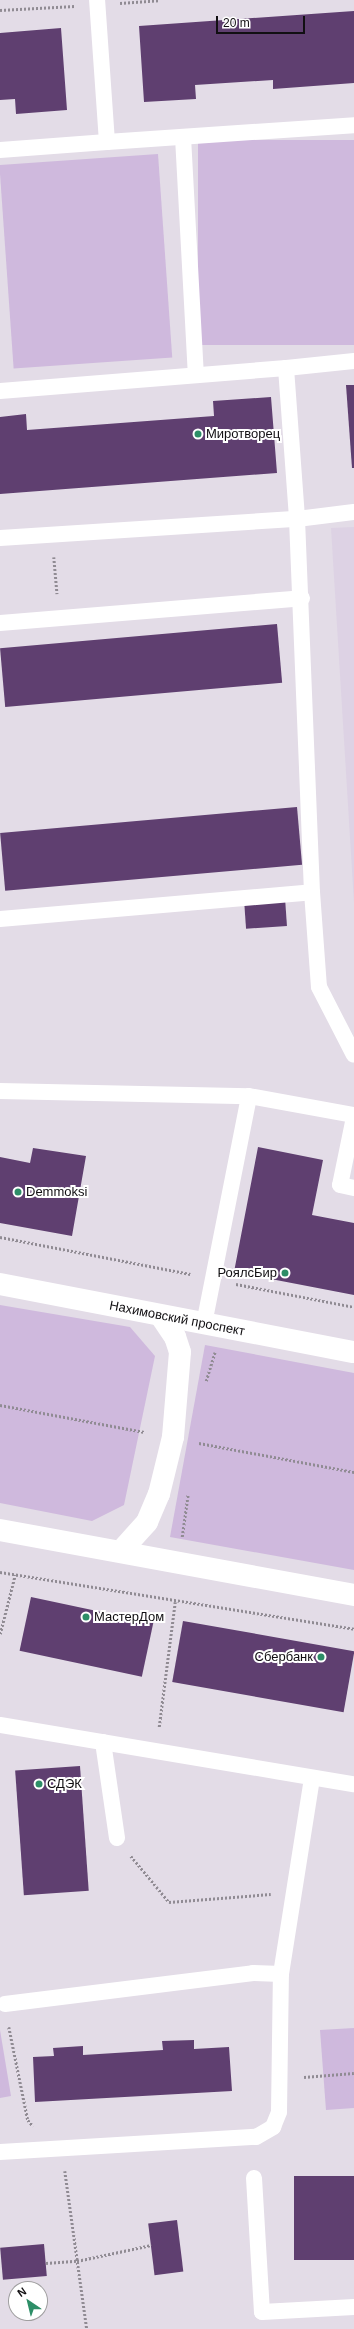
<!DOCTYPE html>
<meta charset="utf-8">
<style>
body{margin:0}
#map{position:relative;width:354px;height:2329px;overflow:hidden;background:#e3dce7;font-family:Arial,sans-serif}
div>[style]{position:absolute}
.built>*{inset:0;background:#ddd2e4}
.green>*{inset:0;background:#cfb9dd;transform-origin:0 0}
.building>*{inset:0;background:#5f3f70;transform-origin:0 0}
.path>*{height:2.5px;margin-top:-1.25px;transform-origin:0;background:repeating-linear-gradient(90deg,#908b93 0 2px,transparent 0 4px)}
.service>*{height:16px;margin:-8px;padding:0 8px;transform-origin:8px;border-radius:8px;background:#fff}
.secondary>*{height:22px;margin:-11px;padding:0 11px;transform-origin:11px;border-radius:11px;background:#fff}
.dots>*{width:11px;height:11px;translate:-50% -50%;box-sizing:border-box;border:2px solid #fff;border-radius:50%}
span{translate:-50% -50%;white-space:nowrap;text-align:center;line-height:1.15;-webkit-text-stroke:4px #fff;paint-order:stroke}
.poi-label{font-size:13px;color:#110f12}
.left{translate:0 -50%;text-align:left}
.right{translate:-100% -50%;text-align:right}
.street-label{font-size:13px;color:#110f12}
.north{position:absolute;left:8px;top:2281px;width:40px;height:40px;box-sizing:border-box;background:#fff;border:1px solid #a09fa0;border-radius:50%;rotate:325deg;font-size:11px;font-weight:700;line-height:16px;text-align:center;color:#110f12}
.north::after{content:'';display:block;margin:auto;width:14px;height:18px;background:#2d8e67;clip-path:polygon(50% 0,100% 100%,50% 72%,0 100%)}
.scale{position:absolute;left:216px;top:16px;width:89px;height:18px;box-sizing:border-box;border:2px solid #110f12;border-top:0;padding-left:5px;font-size:12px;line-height:14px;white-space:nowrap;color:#110f12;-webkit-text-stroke:3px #fff;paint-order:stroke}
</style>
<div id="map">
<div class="built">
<div style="clip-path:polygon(354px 527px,354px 903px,331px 528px)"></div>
</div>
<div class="green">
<div style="left:354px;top:140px;width:205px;height:156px;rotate:90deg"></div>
<div style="left:158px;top:154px;width:204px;height:159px;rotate:86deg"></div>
<div style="clip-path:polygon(0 1305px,130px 1327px,155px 1356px,124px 1505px,92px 1521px,0 1503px)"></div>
<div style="clip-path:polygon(205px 1345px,354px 1373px,354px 1570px,170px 1537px)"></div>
<div style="clip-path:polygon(354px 2028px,354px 2108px,326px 2110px,320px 2030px)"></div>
<div style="clip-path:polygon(0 2030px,11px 2096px,0 2098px)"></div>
</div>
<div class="building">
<div style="clip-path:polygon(354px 11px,354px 83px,273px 89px,273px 80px,195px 85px,196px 99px,144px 102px,139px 26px)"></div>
<div style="clip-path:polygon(61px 28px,67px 110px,16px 114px,15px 99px,0 100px,0 33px)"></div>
<div style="clip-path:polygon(346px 385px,354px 385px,354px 468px,352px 468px)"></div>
<div style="clip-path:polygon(271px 397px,277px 473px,0 494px,0 417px,26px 414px,27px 430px,214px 416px,213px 401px)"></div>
<div style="left:277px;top:624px;width:59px;height:278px;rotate:85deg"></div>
<div style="left:297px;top:807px;width:58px;height:298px;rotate:85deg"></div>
<div style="left:285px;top:898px;width:28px;height:41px;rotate:86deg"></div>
<div style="clip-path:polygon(258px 1147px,323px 1160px,312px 1215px,354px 1223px,354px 1295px,234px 1272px)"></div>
<div style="clip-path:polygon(33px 1148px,86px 1156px,72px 1236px,0 1223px,0 1157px,30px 1163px)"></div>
<div style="left:31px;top:1597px;width:125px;height:55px;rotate:12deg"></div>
<div style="left:183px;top:1621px;width:174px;height:62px;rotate:10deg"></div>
<div style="left:80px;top:1766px;width:125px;height:65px;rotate:86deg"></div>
<div style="clip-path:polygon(194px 2040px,194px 2049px,229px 2047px,232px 2091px,35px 2102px,33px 2057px,54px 2056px,53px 2048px,83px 2046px,83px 2055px,163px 2050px,162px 2041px)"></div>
<div style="left:354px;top:2176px;width:84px;height:60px;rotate:90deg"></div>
<div style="left:177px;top:2220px;width:52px;height:29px;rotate:83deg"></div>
<div style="left:44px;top:2244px;width:32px;height:44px;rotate:85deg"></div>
</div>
<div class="path">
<div style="left:120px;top:3px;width:39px;rotate:-4deg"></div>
<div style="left:0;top:10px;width:75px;rotate:-3.1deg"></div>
<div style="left:54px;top:557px;width:37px;rotate:85deg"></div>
<div style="left:0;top:1237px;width:194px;rotate:11deg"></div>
<div style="left:236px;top:1284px;width:120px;rotate:11deg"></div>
<div style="left:206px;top:1381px;width:30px;rotate:-73deg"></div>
<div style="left:0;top:1405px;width:147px;rotate:10.6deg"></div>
<div style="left:199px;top:1443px;width:158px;rotate:10.6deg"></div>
<div style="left:182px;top:1537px;width:43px;rotate:-82.1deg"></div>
<div style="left:0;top:1572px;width:359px;rotate:9.1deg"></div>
<div style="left:0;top:1634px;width:61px;rotate:-75.7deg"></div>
<div style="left:159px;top:1727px;width:126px;rotate:-82.7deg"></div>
<div style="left:131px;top:1856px;width:60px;rotate:50.4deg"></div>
<div style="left:169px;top:1902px;width:102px;rotate:-4.5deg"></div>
<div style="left:9px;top:2027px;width:95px;rotate:78.5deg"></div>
<div style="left:28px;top:2120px;width:8px;rotate:50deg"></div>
<div style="left:304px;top:2077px;width:50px;rotate:-4.6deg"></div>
<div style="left:65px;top:2171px;width:160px;rotate:82.1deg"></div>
<div style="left:46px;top:2263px;width:31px;rotate:-4deg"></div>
<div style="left:77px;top:2261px;width:76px;rotate:-12.2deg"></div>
</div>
<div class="service">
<div style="left:183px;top:137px;width:238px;rotate:86.9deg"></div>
<div style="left:107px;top:142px;width:248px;rotate:-3.9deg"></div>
<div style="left:0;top:150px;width:107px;rotate:-4.3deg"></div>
<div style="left:107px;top:142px;width:142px;rotate:-94deg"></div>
<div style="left:354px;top:361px;width:68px;rotate:174.1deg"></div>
<div style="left:286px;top:368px;width:151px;rotate:85.8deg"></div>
<div style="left:297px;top:519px;width:57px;rotate:-7deg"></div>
<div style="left:0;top:391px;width:287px;rotate:-4.6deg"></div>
<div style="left:0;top:538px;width:298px;rotate:-3.7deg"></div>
<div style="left:297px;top:519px;width:373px;rotate:87.7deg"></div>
<div style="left:0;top:623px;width:303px;rotate:-4.7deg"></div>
<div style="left:0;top:919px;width:313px;rotate:-4.9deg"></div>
<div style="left:312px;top:892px;width:95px;rotate:85.8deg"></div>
<div style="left:319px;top:987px;width:76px;rotate:62.8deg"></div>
<div style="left:0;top:1091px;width:249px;rotate:1.2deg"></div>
<div style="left:354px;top:1117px;width:69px;rotate:101.6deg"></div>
<div style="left:340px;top:1185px;width:14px;rotate:12deg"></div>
<div style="left:204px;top:1324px;width:232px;rotate:-78.8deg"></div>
<div style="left:249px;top:1096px;width:107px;rotate:10.3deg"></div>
<div style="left:0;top:1725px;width:359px;rotate:9.5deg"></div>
<div style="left:103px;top:1742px;width:97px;rotate:81.7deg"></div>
<div style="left:5px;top:2004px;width:250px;rotate:-7.1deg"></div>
<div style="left:253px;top:1973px;width:28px;rotate:2deg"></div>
<div style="left:0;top:2152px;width:256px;rotate:-3.4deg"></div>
<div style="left:256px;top:2137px;width:20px;rotate:-30deg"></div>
<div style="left:273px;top:2127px;width:16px;rotate:-68deg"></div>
<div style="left:279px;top:2112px;width:138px;rotate:-89.2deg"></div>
<div style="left:281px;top:1974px;width:198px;rotate:-81deg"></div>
<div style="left:254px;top:2178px;width:134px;rotate:86.6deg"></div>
<div style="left:262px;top:2312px;width:92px;rotate:-3.1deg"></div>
</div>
<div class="secondary">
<div style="left:0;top:1284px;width:360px;rotate:10.9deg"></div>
<div style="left:0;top:1530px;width:360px;rotate:10.4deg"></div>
<div style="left:121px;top:1551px;width:39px;rotate:-48deg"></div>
<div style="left:147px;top:1522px;width:30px;rotate:-67deg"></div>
<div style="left:159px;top:1494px;width:59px;rotate:-76.2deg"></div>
<div style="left:173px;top:1437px;width:85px;rotate:-85.3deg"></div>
<div style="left:180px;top:1352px;width:16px;rotate:-108deg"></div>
<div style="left:175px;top:1337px;width:25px;rotate:-124deg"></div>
</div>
<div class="dots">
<div style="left:198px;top:434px;background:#2d8e67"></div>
<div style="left:18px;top:1192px;background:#2d8e67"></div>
<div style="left:285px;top:1273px;background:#2d8e67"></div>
<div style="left:86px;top:1617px;background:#2d8e67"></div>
<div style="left:321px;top:1657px;background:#2d8e67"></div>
<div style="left:39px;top:1784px;background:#2d8e67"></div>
</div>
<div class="poi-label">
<span class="left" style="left:206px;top:434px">Миротворец</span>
<span class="left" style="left:26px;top:1192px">Demmoksi</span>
<span class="right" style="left:277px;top:1273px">РоялсБир</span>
<span class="left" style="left:94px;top:1617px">МастерДом</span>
<span class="right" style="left:313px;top:1657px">Сбербанк</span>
<span class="left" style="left:47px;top:1784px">СДЭК</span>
</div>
<div class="street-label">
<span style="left:177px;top:1319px;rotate:11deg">Нахимовский проспект</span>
</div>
<div class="north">N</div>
<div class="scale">20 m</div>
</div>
